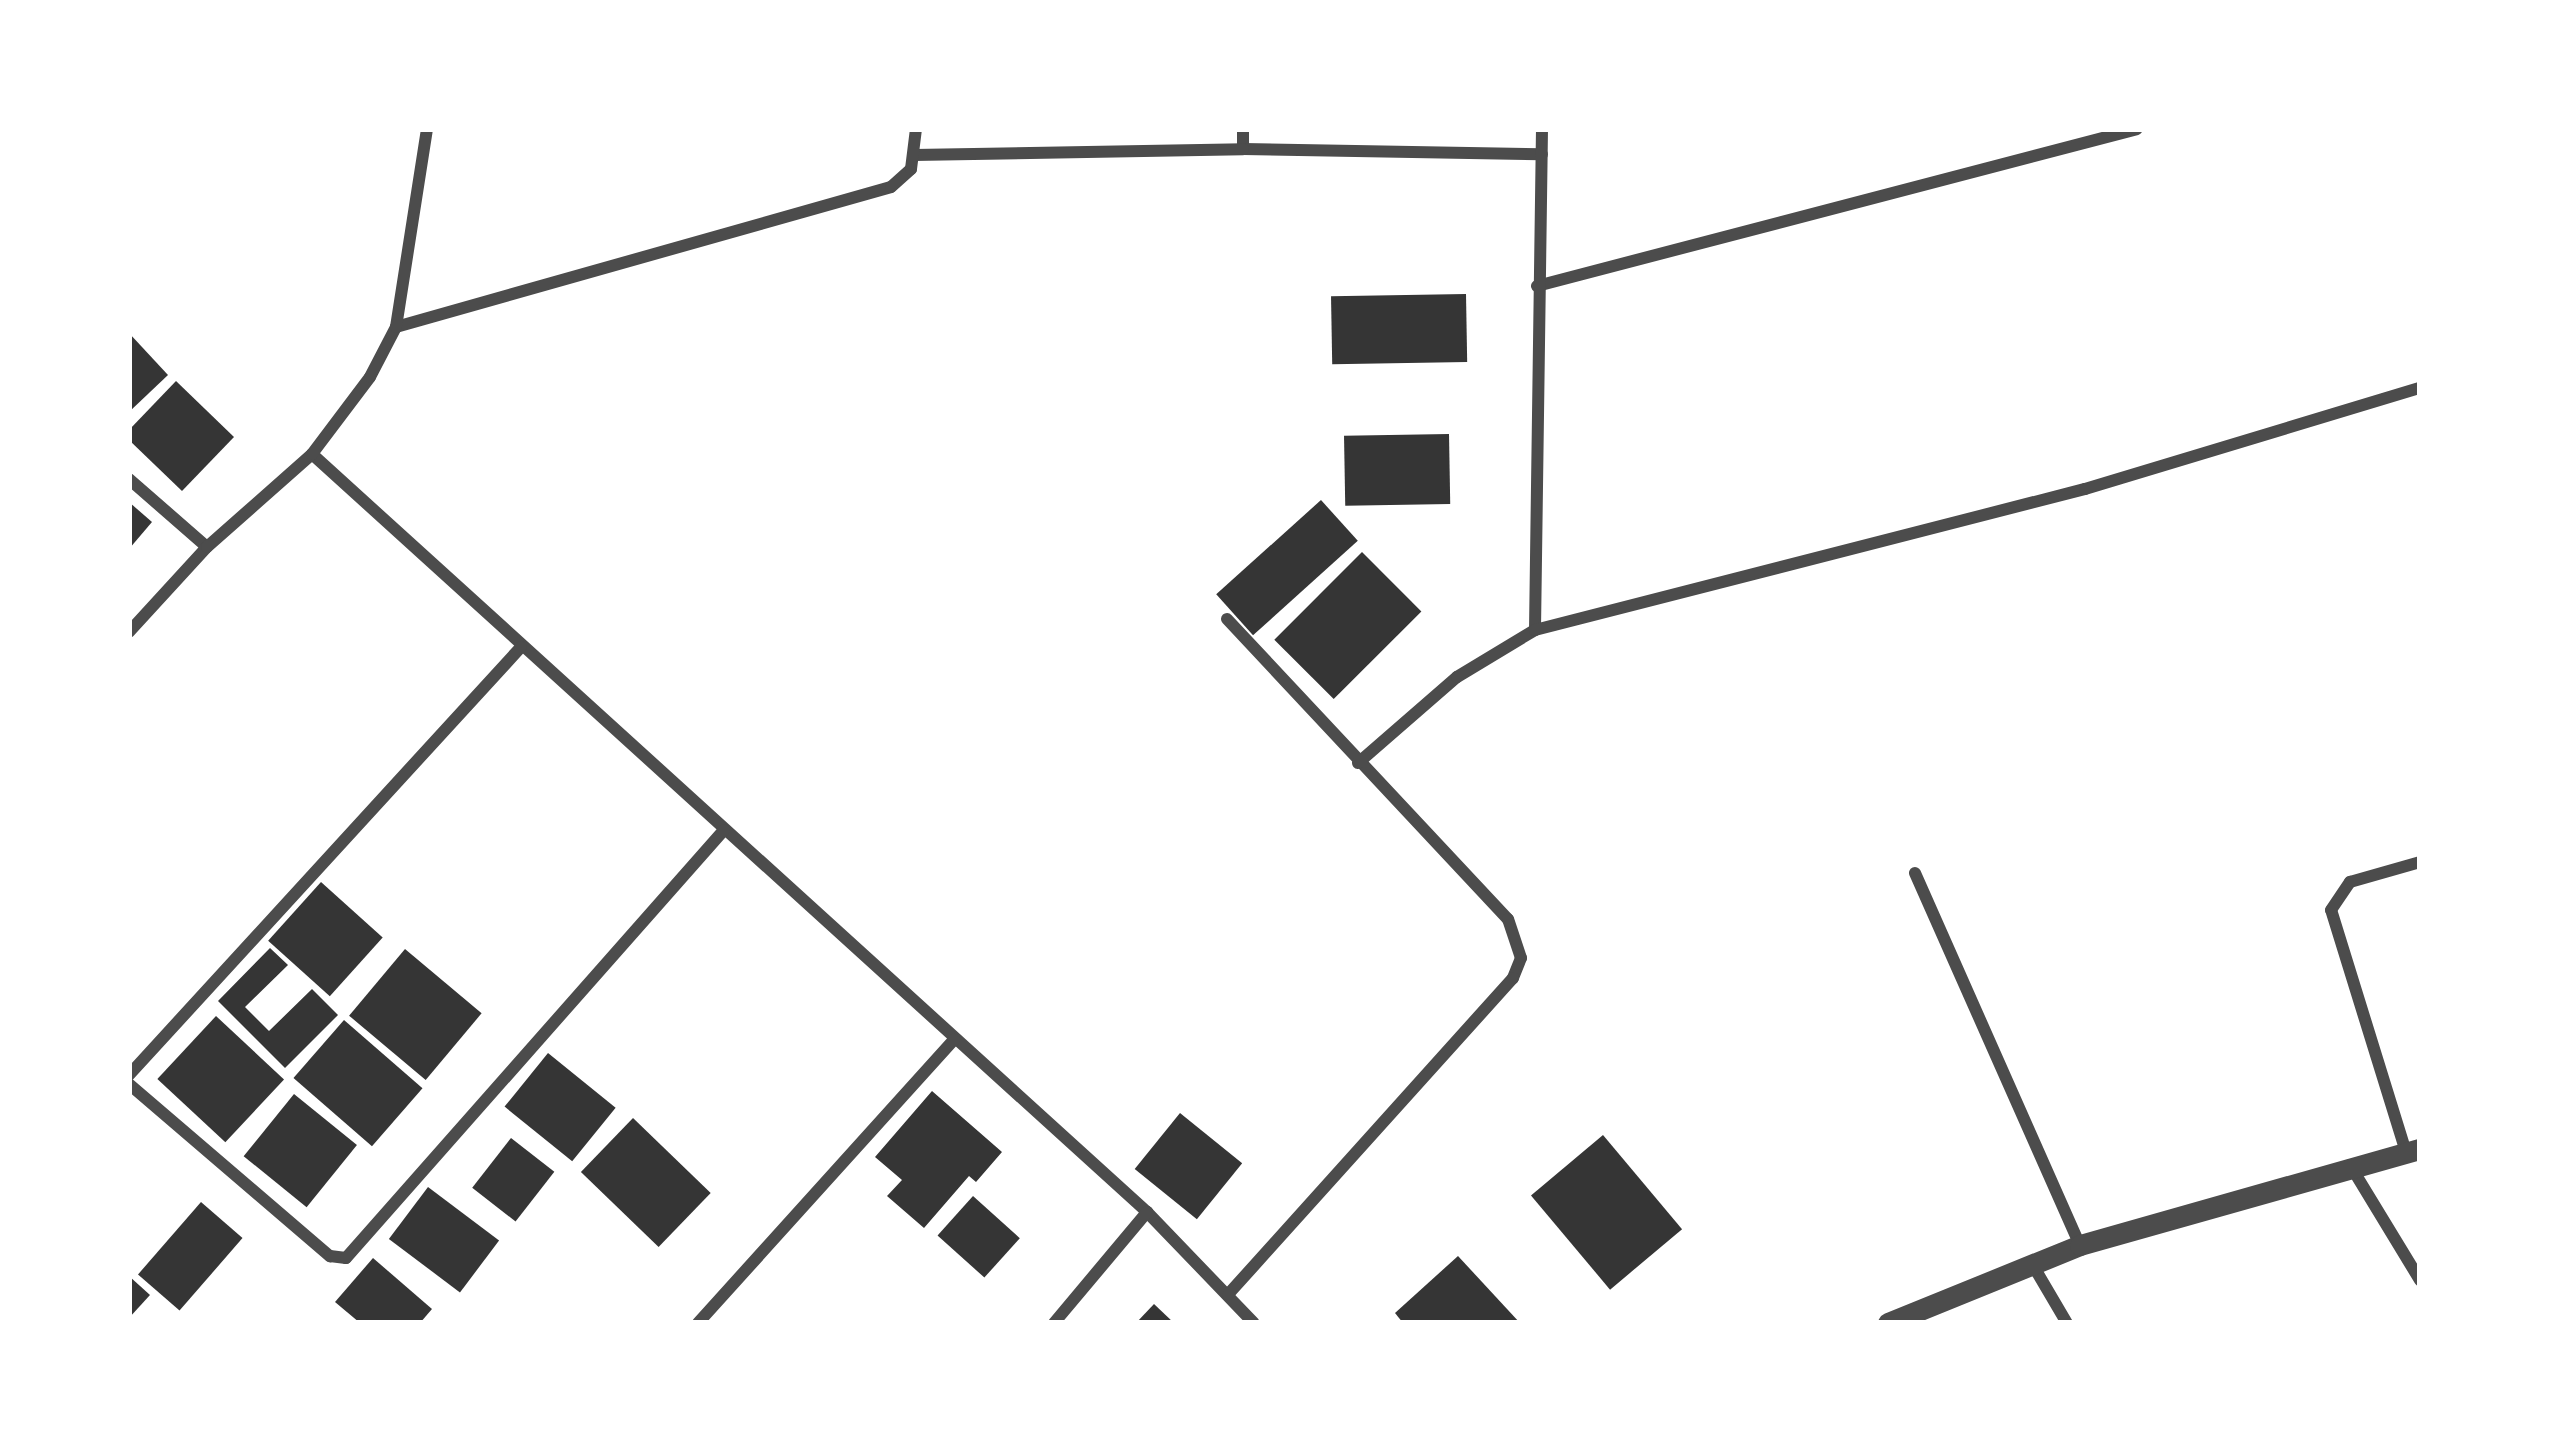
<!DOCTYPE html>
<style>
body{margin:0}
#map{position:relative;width:2549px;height:1452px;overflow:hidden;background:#fff;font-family:"Alegreya Sans",sans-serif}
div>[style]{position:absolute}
.building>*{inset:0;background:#353535;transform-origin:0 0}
.minor>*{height:12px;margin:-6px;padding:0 6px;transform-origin:6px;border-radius:6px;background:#4c4c4c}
.tertiary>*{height:21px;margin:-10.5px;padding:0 10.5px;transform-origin:10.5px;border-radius:10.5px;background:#4c4c4c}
span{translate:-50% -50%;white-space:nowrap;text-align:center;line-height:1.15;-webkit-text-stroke:12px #fff;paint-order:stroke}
.frame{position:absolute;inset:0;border:132px solid #fff;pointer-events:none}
</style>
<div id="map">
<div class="building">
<div style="left:1466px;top:294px;width:68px;height:135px;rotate:89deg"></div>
<div style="clip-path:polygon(129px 333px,168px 375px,129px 412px)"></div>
<div style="clip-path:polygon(176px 381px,234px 437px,182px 491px,129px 440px,129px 430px)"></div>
<div style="left:1449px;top:434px;width:70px;height:105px;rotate:89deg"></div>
<div style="left:1321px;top:500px;width:55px;height:141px;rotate:48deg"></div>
<div style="clip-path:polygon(129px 502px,152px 522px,129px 549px)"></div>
<div style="left:1362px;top:552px;width:84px;height:124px;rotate:45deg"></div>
<div style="left:321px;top:882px;width:83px;height:79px;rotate:42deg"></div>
<div style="clip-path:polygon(270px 948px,288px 965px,245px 1007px,269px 1031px,312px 989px,338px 1015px,285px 1068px,218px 1001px)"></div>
<div style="left:405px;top:949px;width:100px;height:87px;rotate:40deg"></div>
<div style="left:216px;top:1016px;width:93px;height:86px;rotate:43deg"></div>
<div style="left:344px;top:1020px;width:104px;height:77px;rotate:41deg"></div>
<div style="left:548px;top:1053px;width:87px;height:69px;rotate:39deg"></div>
<div style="clip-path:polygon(932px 1091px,1002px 1152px,976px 1182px,969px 1176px,924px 1228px,887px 1196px,902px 1180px,875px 1157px)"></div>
<div style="left:294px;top:1094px;width:81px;height:80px;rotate:39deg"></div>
<div style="left:1180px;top:1113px;width:80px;height:72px;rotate:39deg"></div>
<div style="left:633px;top:1118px;width:108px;height:75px;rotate:44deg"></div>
<div style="left:1603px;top:1135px;width:123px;height:94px;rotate:50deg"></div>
<div style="left:511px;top:1138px;width:55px;height:63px;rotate:38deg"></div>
<div style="left:428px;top:1187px;width:89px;height:65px;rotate:37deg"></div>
<div style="left:973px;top:1196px;width:63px;height:53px;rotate:42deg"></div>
<div style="left:201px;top:1202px;width:55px;height:96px;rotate:41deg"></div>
<div style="clip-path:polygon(1458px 1256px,1520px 1323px,1403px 1323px,1395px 1313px)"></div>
<div style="clip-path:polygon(373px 1258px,432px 1309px,420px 1323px,360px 1323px,335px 1302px)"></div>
<div style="clip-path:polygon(129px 1276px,150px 1295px,129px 1318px)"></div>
<div style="clip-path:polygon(1154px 1304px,1174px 1323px,1136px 1323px)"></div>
</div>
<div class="minor">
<div style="left:1243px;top:129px;width:20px;rotate:90deg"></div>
<div style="left:1243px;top:149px;width:299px;rotate:1deg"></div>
<div style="left:914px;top:155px;width:329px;rotate:-1deg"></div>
<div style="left:1537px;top:286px;width:620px;rotate:-14.66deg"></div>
<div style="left:396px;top:327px;width:514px;rotate:-15.79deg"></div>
<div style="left:891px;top:187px;width:27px;rotate:-42deg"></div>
<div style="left:911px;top:169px;width:40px;rotate:-82.9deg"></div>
<div style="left:312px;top:454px;width:1128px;rotate:42.23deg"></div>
<div style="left:1147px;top:1212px;width:154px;rotate:46.1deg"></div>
<div style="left:129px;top:479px;width:103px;rotate:41.1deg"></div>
<div style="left:1227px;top:619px;width:411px;rotate:46.9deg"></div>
<div style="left:1508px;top:919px;width:41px;rotate:71.6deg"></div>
<div style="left:1521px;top:958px;width:22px;rotate:112deg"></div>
<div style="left:1513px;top:978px;width:426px;rotate:132deg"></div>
<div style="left:1535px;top:630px;width:501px;rotate:-89.2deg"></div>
<div style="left:129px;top:632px;width:115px;rotate:-47.5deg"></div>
<div style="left:207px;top:547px;width:140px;rotate:-41.5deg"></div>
<div style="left:312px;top:454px;width:96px;rotate:-53deg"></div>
<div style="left:370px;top:377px;width:56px;rotate:-62.5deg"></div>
<div style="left:396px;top:327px;width:200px;rotate:-81.1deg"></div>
<div style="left:1358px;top:763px;width:131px;rotate:-41deg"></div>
<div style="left:1457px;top:677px;width:91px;rotate:-31.1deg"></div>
<div style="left:1535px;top:630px;width:568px;rotate:-14.38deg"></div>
<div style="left:2085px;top:489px;width:350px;rotate:-16.8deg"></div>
<div style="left:1915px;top:873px;width:407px;rotate:66.1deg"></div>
<div style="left:129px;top:1075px;width:580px;rotate:-47.51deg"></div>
<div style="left:129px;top:1084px;width:265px;rotate:40.6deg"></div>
<div style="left:330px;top:1256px;width:16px;rotate:7deg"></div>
<div style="left:346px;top:1258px;width:571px;rotate:-48.55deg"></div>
<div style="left:2406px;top:1152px;width:253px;rotate:-107.2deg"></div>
<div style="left:2331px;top:910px;width:34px;rotate:-56deg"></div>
<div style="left:2350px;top:882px;width:73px;rotate:-15.9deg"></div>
<div style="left:2350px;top:1165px;width:135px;rotate:58.7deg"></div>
<div style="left:2031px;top:1262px;width:71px;rotate:59.5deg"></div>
<div style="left:698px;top:1323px;width:382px;rotate:-47.9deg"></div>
<div style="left:1054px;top:1323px;width:145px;rotate:-50deg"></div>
</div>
<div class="tertiary">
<div style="left:1888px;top:1323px;width:207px;rotate:-22.1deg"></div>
<div style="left:2080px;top:1245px;width:353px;rotate:-15.8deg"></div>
</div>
<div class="frame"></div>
</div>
